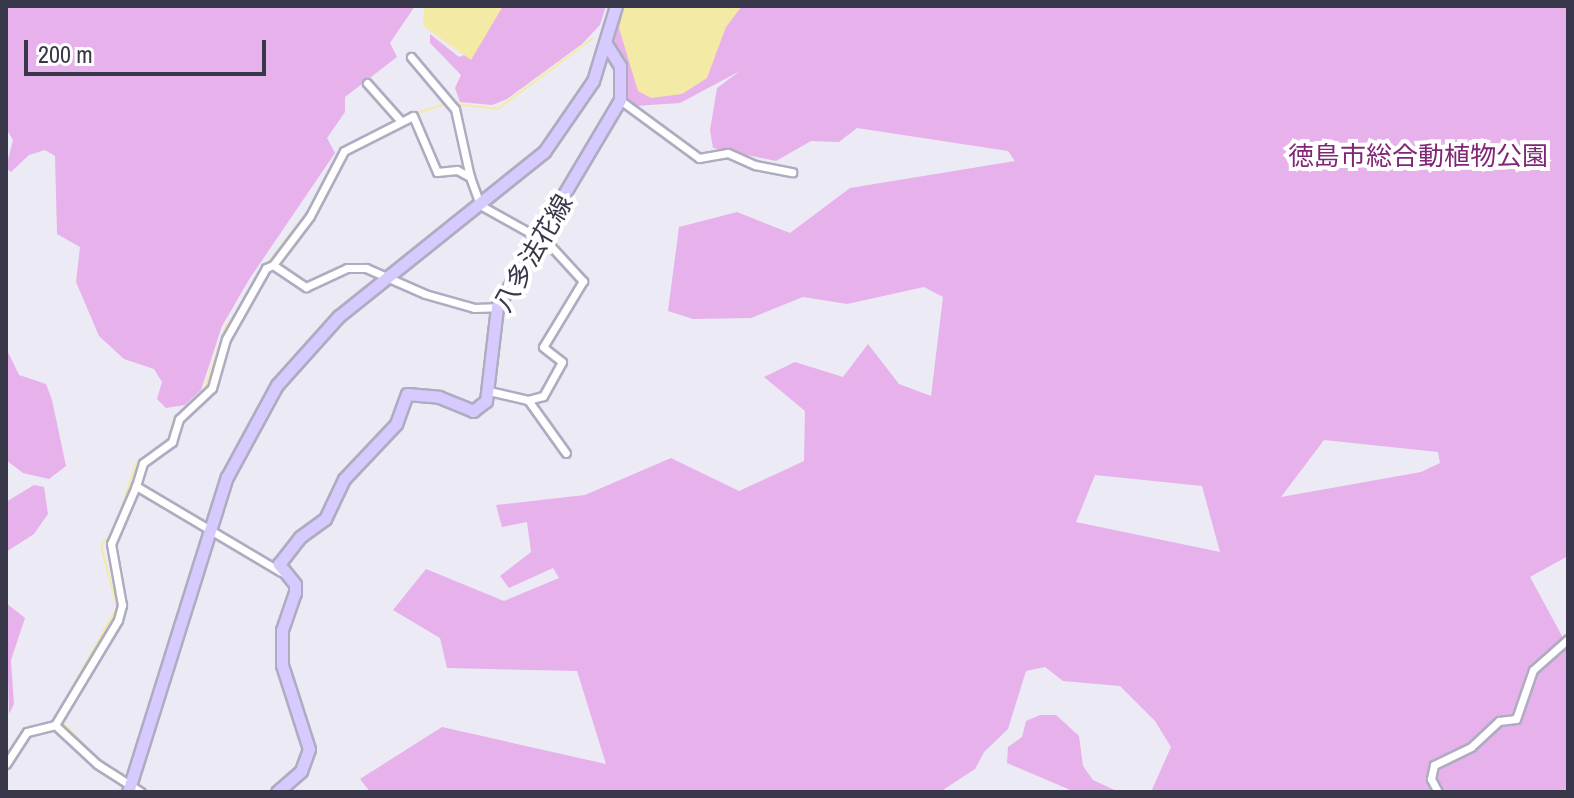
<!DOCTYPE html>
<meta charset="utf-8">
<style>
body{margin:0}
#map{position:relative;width:1574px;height:798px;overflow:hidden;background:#eceaf5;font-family:"Archivo Narrow","Noto Sans JP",sans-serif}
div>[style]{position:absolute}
.green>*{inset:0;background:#e7b1eb}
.water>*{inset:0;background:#f3eba5}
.stream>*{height:2px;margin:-1px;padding:0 1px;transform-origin:1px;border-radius:1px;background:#f3eba5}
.roads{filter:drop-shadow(2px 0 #afacc1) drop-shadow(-2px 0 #afacc1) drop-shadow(0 2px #afacc1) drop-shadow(0 -2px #afacc1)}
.street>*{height:7px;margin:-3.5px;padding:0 3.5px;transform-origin:3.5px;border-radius:3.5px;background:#fff}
.secondary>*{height:11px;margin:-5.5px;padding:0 5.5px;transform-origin:5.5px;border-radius:5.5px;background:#d7caff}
span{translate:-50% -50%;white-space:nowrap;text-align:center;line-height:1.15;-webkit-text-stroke:8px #fff;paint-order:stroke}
.park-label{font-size:26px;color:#7f2775}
.street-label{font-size:26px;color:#39374a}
.frame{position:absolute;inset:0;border:8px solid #39374a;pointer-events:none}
.scale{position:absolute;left:24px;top:40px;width:242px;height:36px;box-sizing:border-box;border:4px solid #39374a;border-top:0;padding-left:10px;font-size:24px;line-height:28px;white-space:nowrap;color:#39374a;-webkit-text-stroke:6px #fff;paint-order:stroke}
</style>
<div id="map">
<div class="green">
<div style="clip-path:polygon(6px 6px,415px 6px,390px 43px,397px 57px,345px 97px,345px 112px,327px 138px,335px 153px,250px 278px,222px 326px,201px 390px,185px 405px,166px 408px,157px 399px,162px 382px,154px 369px,124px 359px,99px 336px,76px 282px,80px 247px,57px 234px,55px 156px,45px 150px,29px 155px,11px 172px,6px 168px,13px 140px,6px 128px)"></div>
<div style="clip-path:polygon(498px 6px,606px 6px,600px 25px,582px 44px,507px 99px,492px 105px,460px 102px,455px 88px,461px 75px,430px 43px,430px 34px,459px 57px,472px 52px)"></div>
<div style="clip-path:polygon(evenodd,622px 6px,1568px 6px,1568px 556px,1530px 577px,1568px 647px,1568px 792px,1151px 792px,1171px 747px,1155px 721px,1120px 686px,1063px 681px,1045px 667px,1026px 671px,1008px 729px,984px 752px,975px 769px,940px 792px,370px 792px,360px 779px,442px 727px,606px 764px,577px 671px,447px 668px,440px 638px,393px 610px,426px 569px,504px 601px,559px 578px,553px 568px,509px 588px,500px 576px,531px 552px,527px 522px,502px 527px,496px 505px,585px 495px,671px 458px,739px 491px,804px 461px,805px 411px,764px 377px,795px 362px,843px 377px,868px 344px,899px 384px,931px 396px,943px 297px,924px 287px,847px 304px,803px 297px,751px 318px,693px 319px,668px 311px,679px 227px,737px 212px,790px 233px,850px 188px,1015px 161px,1008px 151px,857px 128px,839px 142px,811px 141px,776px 161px,713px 148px,710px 130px,717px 88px,740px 71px,680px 103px,634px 106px,624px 101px,621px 60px,612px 42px,622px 6px,1324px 440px,1438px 452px,1440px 463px,1421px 472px,1281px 497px,1324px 440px,622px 6px,1095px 475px,1202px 486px,1220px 552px,1076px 522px,1095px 475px)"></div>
<div style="clip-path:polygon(6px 348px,19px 375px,46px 384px,52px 400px,66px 466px,49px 479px,23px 473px,6px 460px)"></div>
<div style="clip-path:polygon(34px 485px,44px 487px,48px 514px,34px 534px,6px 552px,6px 502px)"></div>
<div style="clip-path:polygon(6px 603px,25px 618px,11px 660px,14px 704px,9px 714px)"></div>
<div style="clip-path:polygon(1040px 715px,1056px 715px,1079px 736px,1083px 766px,1093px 780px,1119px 792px,1075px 792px,1007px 763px,1008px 747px,1022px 737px,1026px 721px)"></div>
</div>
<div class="water">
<div style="clip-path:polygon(424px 6px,503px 6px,471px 60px,423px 26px)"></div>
<div style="clip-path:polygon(624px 6px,742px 6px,726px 27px,707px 78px,682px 94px,651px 98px,638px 91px,619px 28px)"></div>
</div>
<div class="stream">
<div style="left:454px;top:104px;width:44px;rotate:6.5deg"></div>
<div style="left:498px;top:109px;width:119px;rotate:-36.8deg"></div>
<div style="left:413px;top:114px;width:37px;rotate:-17deg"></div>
<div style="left:352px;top:151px;width:42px;rotate:-27.2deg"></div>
<div style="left:268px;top:263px;width:66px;rotate:-52.4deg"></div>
<div style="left:308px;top:211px;width:59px;rotate:-61.7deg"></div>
<div style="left:204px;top:391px;width:69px;rotate:-71.3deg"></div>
<div style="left:226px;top:326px;width:17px;rotate:-50deg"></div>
<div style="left:168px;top:440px;width:24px;rotate:-75deg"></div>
<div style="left:174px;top:417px;width:18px;rotate:-38deg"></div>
<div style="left:117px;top:522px;width:62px;rotate:-72.1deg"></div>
<div style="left:136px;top:463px;width:9px;rotate:-32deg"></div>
<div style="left:57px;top:715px;width:124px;rotate:-60.9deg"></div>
<div style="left:117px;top:607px;width:63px;rotate:-104.7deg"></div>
<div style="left:101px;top:546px;width:23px;rotate:-52deg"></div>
<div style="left:60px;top:720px;width:59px;rotate:45.7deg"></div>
<div style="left:101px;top:762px;width:31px;rotate:31deg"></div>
<div style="left:137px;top:784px;width:15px;rotate:32deg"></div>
</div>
<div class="roads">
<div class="street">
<div style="left:411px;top:57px;width:68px;rotate:49.8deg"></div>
<div style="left:455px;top:109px;width:70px;rotate:77.6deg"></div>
<div style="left:367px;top:83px;width:48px;rotate:48.4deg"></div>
<div style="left:620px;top:100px;width:98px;rotate:36.3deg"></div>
<div style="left:699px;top:158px;width:29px;rotate:-10deg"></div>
<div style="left:728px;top:153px;width:30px;rotate:24deg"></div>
<div style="left:755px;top:165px;width:38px;rotate:11deg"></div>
<div style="left:273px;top:265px;width:61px;rotate:-52.9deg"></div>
<div style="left:310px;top:216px;width:73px;rotate:-62.4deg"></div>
<div style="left:344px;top:151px;width:77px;rotate:-26.9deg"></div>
<div style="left:413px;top:116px;width:61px;rotate:66.8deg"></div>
<div style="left:437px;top:172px;width:20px;rotate:-6deg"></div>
<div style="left:457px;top:170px;width:15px;rotate:28deg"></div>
<div style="left:470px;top:177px;width:30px;rotate:70deg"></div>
<div style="left:480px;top:205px;width:78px;rotate:29.2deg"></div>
<div style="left:548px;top:243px;width:52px;rotate:47.4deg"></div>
<div style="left:583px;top:281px;width:77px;rotate:121.2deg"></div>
<div style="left:543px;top:347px;width:24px;rotate:38deg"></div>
<div style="left:562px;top:362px;width:39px;rotate:119deg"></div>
<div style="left:543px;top:396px;width:16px;rotate:165deg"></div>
<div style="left:528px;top:400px;width:40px;rotate:-167deg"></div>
<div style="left:528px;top:400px;width:65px;rotate:54.4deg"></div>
<div style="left:281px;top:572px;width:169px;rotate:-149.3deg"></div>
<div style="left:136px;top:486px;width:24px;rotate:-73deg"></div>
<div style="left:143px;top:463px;width:36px;rotate:-36deg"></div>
<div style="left:172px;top:442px;width:24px;rotate:-73deg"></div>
<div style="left:179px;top:419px;width:45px;rotate:-43.2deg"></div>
<div style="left:212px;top:388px;width:51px;rotate:-74.1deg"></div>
<div style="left:226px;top:339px;width:81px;rotate:-60.6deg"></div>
<div style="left:266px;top:268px;width:8px;rotate:-23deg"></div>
<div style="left:273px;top:265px;width:40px;rotate:34deg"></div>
<div style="left:306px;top:287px;width:45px;rotate:-24.9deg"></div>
<div style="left:347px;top:268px;width:19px"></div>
<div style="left:366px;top:268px;width:64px;rotate:23.8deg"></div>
<div style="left:425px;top:294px;width:51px;rotate:15.9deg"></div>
<div style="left:474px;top:308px;width:23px;rotate:-2deg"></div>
<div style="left:55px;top:725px;width:122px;rotate:-59deg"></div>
<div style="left:118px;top:620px;width:16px;rotate:-75deg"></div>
<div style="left:122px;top:605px;width:62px;rotate:-100.2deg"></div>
<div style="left:111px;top:544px;width:63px;rotate:-66.7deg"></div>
<div style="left:6px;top:764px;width:38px;rotate:-57deg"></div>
<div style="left:27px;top:732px;width:29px;rotate:-14deg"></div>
<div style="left:55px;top:725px;width:57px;rotate:42.9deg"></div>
<div style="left:97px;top:764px;width:52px;rotate:32.5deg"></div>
<div style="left:1438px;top:792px;width:15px;rotate:-118deg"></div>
<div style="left:1431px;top:779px;width:14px;rotate:-78deg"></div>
<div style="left:1434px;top:765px;width:41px;rotate:-25.9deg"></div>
<div style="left:1471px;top:747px;width:38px;rotate:-43deg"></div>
<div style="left:1499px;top:721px;width:17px;rotate:-7deg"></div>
<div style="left:1516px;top:719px;width:52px;rotate:-70.9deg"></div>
<div style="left:1533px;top:670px;width:47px;rotate:-41.5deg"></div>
</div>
<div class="secondary">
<div style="left:128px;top:792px;width:330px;rotate:-72.6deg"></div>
<div style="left:227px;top:477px;width:105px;rotate:-61.5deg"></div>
<div style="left:277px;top:385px;width:93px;rotate:-48.1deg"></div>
<div style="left:339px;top:316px;width:263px;rotate:-38.7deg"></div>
<div style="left:544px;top:152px;width:86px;rotate:-55.4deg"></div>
<div style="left:593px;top:81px;width:78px;rotate:-73deg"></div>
<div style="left:277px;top:792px;width:32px;rotate:-41deg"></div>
<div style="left:301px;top:771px;width:23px;rotate:-70deg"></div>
<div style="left:309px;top:749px;width:88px;rotate:-107.8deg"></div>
<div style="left:282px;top:665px;width:35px;rotate:-90deg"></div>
<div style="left:282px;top:630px;width:39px;rotate:-71deg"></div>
<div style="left:295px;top:593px;width:9px;rotate:-90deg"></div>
<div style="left:295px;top:584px;width:26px;rotate:-129deg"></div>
<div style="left:279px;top:564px;width:34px;rotate:-52deg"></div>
<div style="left:300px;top:537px;width:31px;rotate:-36deg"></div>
<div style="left:325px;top:519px;width:44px;rotate:-64.6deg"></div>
<div style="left:344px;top:479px;width:76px;rotate:-46.6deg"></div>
<div style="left:396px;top:424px;width:32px;rotate:-70deg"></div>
<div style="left:407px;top:394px;width:32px;rotate:5deg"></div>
<div style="left:439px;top:397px;width:37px;rotate:22deg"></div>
<div style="left:473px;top:411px;width:16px;rotate:-38deg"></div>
<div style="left:486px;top:401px;width:95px;rotate:-83.3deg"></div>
<div style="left:497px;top:307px;width:241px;rotate:-59.3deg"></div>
<div style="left:620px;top:100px;width:34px;rotate:-90deg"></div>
<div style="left:620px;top:66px;width:26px;rotate:-122deg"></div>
</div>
</div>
<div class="park-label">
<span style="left:1418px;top:156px">徳島市総合動植物公園</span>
</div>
<div class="street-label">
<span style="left:533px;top:253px;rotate:-60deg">八多法花線</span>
</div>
<div class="frame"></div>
<div class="scale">200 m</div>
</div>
